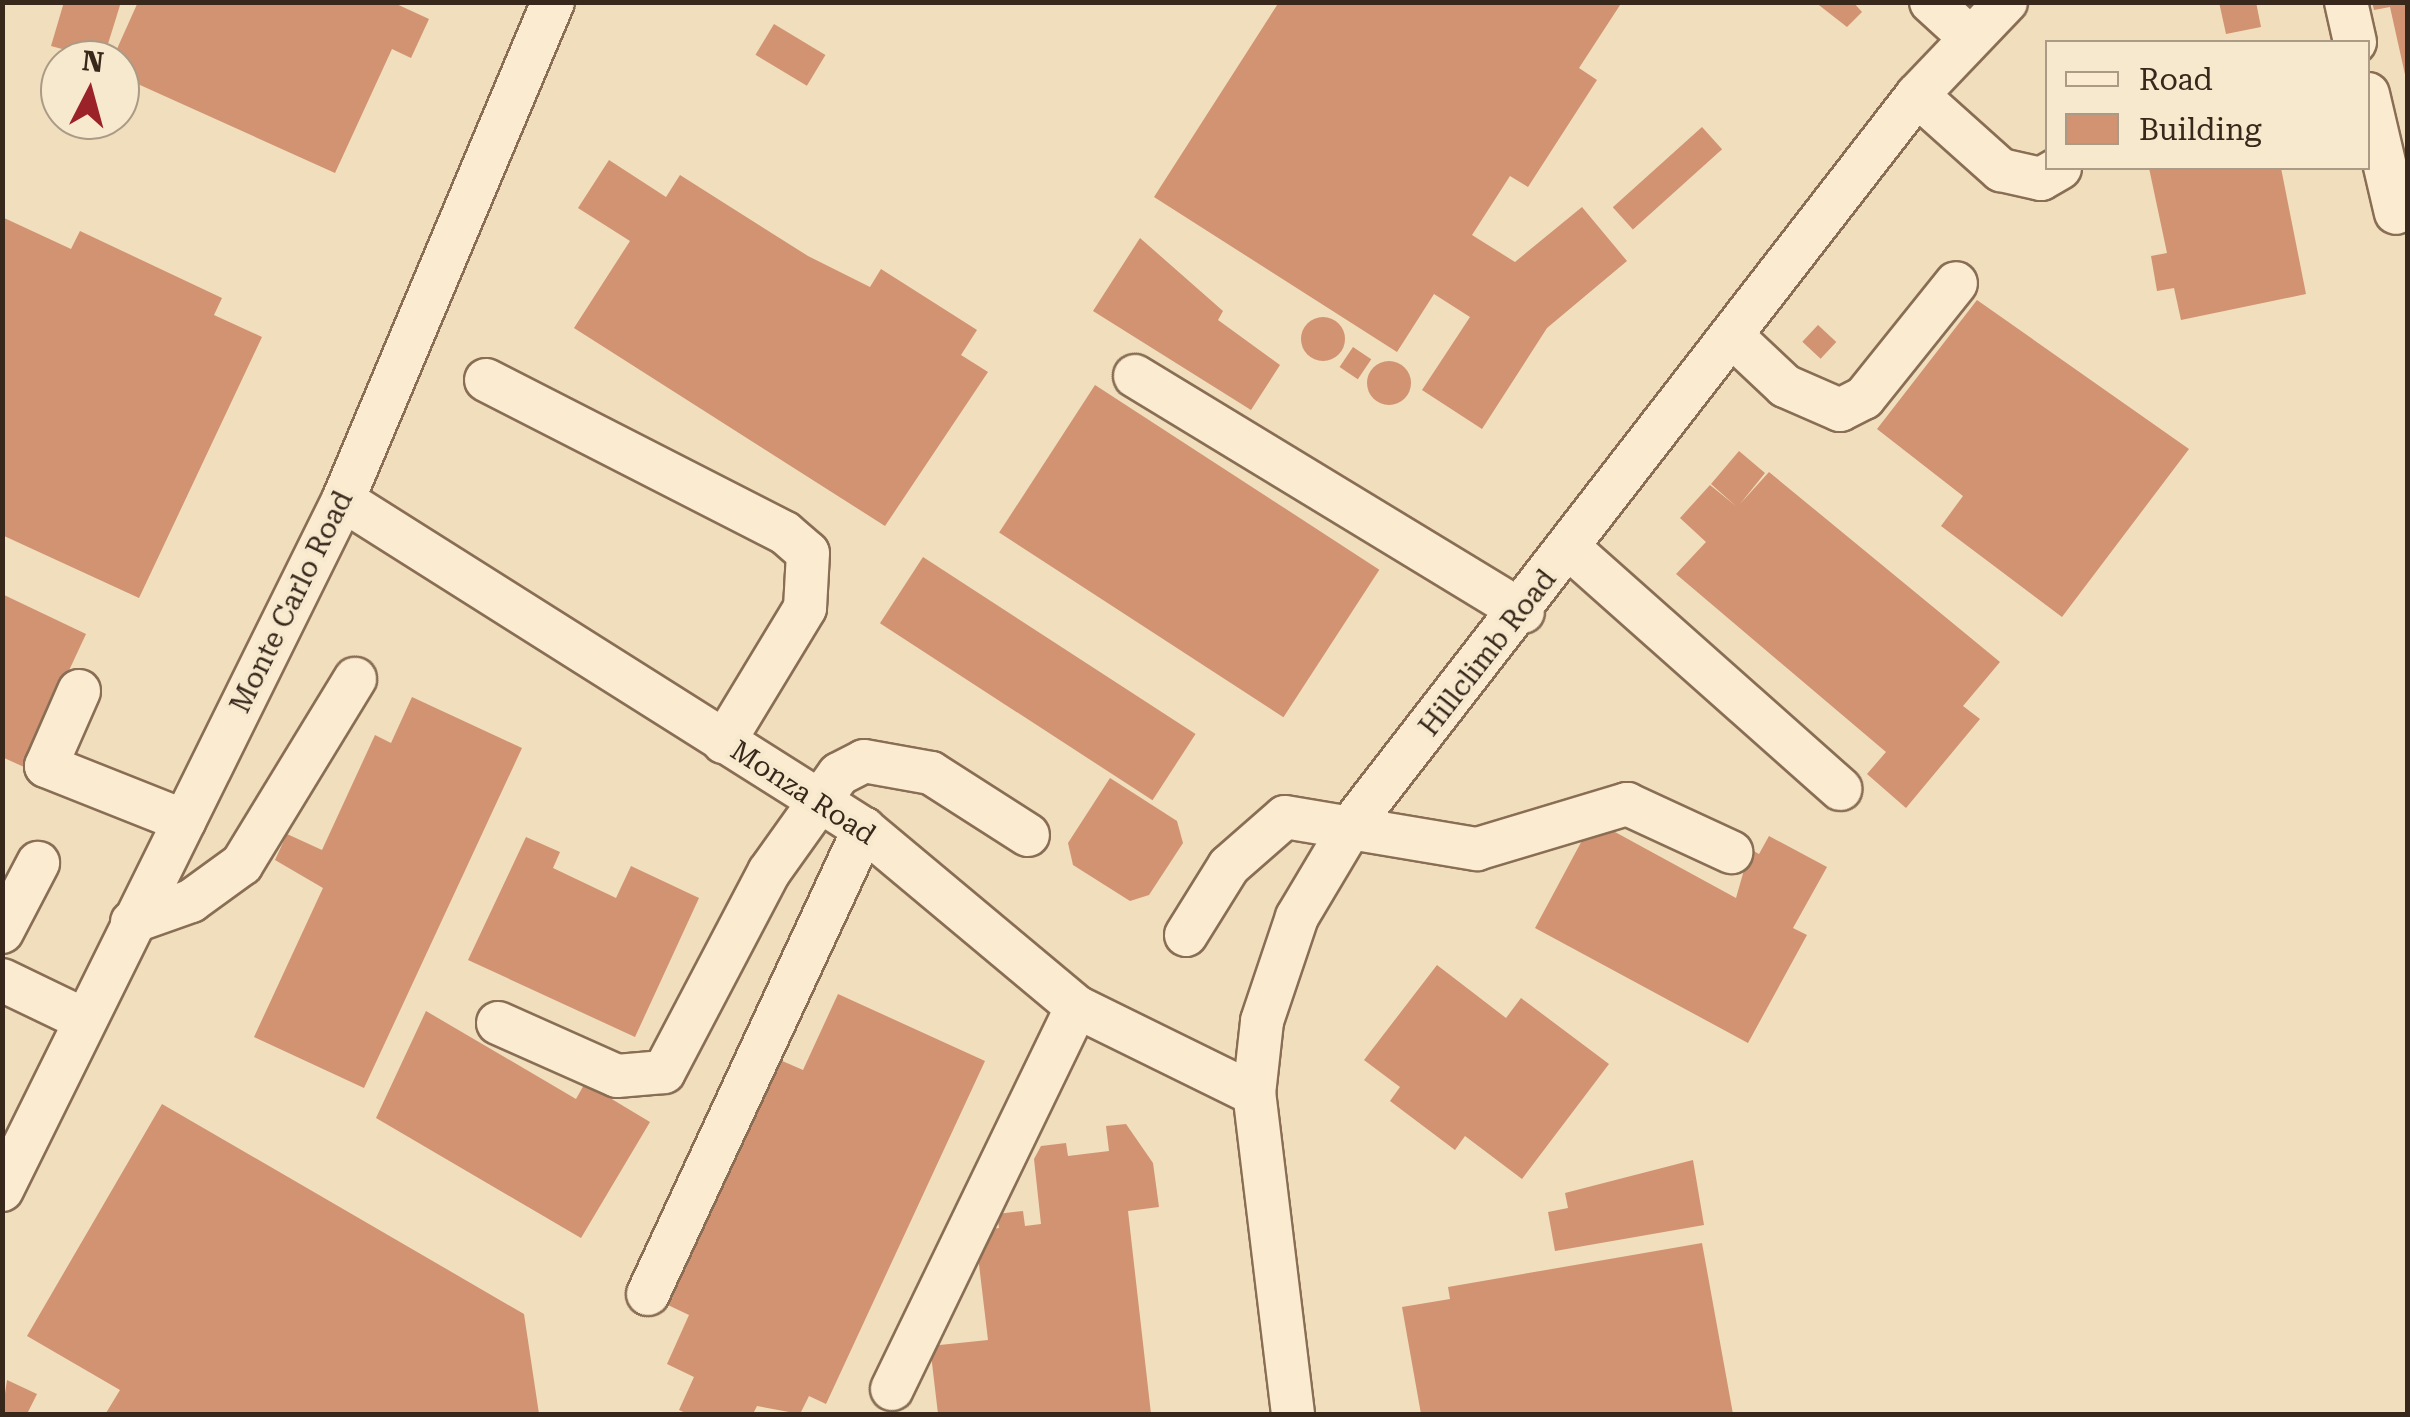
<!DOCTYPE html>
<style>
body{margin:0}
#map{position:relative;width:2410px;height:1417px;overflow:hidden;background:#f0debd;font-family:"Roboto Serif",serif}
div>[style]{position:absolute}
.building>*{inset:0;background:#d19371;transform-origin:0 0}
.round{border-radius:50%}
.roads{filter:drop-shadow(2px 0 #896e55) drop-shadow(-2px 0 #896e55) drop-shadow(0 2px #896e55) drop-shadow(0 -2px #896e55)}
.minor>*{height:42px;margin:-21px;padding:0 21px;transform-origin:21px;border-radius:21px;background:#fbecd1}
span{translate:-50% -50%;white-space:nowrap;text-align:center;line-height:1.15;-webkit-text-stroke:8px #f7e9cd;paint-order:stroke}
.street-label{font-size:28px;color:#38271b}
.frame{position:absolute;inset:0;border:5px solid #38271b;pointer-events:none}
.legend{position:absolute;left:2045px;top:40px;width:325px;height:130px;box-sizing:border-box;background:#f7e9cd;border:2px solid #ab9b86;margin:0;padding:12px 18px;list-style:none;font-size:30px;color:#38271b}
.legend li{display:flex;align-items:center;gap:20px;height:50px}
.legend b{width:50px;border:2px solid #ab9b86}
.north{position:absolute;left:40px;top:40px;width:100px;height:100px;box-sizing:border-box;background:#f7e9cd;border:2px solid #ab9b86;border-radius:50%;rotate:6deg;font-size:28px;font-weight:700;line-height:40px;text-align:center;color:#38271b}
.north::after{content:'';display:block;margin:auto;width:35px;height:45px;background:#9c222a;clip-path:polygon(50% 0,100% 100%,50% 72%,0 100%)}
</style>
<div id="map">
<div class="building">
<div style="clip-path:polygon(64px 2px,121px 2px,103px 60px,51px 46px)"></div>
<div style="clip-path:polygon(138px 2px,392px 2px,429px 19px,411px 58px,392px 49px,335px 173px,120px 76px,120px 60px,112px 60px)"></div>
<div style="clip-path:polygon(1279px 2px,1622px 2px,1579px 68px,1597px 80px,1528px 187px,1510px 176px,1472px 235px,1515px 262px,1582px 207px,1627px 261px,1547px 328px,1482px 429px,1422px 390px,1470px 317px,1434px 294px,1397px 352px,1154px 197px)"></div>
<div style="clip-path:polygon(1815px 2px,1853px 2px,1862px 12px,1847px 27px)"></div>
<div style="clip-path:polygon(2219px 2px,2256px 2px,2261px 27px,2226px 34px)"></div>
<div style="clip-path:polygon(2372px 2px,2408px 2px,2408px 88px,2390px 7px,2374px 10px)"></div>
<div style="left:774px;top:24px;width:60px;height:36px;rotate:31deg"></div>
<div style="left:1702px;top:127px;width:30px;height:120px;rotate:48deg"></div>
<div style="clip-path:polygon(609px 160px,666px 197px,680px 175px,808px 256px,870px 287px,881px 269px,977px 330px,961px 355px,988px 372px,885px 526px,574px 328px,630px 241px,578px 208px)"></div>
<div style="clip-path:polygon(2149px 168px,2281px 168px,2306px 294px,2181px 320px,2174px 288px,2157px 291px,2151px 256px,2167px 253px)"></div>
<div style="clip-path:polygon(2px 217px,71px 249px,80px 231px,222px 298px,214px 315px,262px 337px,139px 598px,2px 535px)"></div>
<div style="clip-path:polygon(1140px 238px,1223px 311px,1218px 320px,1280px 365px,1251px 410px,1093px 311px)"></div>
<div style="clip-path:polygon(1977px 300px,2189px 449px,2062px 617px,1941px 526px,1963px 496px,1877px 429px)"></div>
<div class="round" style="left:1301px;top:317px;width:44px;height:44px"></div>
<div style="left:1818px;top:325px;width:25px;height:23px;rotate:43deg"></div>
<div style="left:1353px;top:347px;width:22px;height:24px;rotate:34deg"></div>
<div class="round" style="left:1367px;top:361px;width:44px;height:44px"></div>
<div style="left:1095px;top:385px;width:339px;height:176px;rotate:33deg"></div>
<div style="clip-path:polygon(1739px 451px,1765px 473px,1740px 504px,1769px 472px,2000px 662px,1963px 706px,1980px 719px,1906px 808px,1867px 774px,1886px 752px,1676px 574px,1706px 542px,1680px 518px,1710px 485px,1737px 507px,1711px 484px)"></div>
<div style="left:923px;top:557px;width:325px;height:79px;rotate:33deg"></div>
<div style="clip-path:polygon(2px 594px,86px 634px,24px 767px,2px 757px)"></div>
<div style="clip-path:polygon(412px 697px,522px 748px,364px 1088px,254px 1037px,323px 888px,275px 860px,287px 834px,322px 850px,375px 735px,391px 743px)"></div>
<div style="clip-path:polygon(1110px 778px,1177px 821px,1183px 843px,1149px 895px,1130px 901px,1073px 865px,1068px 843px)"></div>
<div style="clip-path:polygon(1593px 820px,1736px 898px,1750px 849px,1759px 854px,1769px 836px,1827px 867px,1793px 928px,1807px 935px,1748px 1043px,1535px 928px)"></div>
<div style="clip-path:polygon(526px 837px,560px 852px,553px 868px,616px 898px,631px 866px,699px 898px,635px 1037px,468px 960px)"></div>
<div style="clip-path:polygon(1437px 965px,1506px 1018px,1521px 998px,1609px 1064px,1522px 1179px,1465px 1136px,1455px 1150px,1390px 1101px,1400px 1087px,1364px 1060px)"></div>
<div style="clip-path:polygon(838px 994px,985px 1061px,826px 1404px,809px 1396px,800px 1414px,757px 1406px,753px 1414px,688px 1414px,679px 1410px,694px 1377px,667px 1364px,689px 1315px,668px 1305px,780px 1060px,803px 1070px)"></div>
<div style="clip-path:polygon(426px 1011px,576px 1099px,585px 1083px,650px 1122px,581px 1238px,376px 1118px)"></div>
<div style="clip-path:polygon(162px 1104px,524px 1314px,539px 1414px,106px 1413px,120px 1390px,27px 1336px)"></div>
<div style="clip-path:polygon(1126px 1124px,1153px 1163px,1159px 1207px,1128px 1211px,1151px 1414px,938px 1414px,930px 1346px,988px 1340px,975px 1231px,999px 1228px,997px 1214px,1023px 1211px,1025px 1226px,1041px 1224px,1034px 1159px,1041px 1146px,1066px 1143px,1068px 1156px,1109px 1151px,1106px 1126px)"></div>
<div style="clip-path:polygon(1693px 1160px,1704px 1225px,1555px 1251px,1548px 1212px,1568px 1208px,1565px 1193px)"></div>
<div style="clip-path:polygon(1702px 1243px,1733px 1414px,1421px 1414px,1402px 1307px,1450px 1299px,1448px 1287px)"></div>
<div style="clip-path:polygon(7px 1380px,37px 1394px,27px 1414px,2px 1414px)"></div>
</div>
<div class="roads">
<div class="minor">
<div style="left:1931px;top:2px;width:47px;rotate:42.4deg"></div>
<div style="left:2346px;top:2px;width:41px;rotate:77.3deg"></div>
<div style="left:2368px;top:94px;width:122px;rotate:76.8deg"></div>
<div style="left:1917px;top:95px;width:113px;rotate:41.8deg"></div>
<div style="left:2001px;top:170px;width:41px;rotate:12.7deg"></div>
<div style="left:2041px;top:179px;width:22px;rotate:-30deg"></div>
<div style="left:1732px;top:336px;width:73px;rotate:43.3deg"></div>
<div style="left:1785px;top:386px;width:60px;rotate:23.6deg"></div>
<div style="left:1840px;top:410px;width:27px;rotate:-27deg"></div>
<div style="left:1864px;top:398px;width:147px;rotate:-51.3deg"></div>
<div style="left:1135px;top:376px;width:454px;rotate:31.3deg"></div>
<div style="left:486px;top:380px;width:336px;rotate:27.1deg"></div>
<div style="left:785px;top:533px;width:30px;rotate:41deg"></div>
<div style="left:808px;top:553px;width:55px;rotate:93.1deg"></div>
<div style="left:805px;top:608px;width:157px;rotate:121.2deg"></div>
<div style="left:343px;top:500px;width:616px;rotate:32.27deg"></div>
<div style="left:864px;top:829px;width:278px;rotate:39.9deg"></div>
<div style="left:1077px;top:1007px;width:197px;rotate:26.2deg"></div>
<div style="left:1569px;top:548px;width:363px;rotate:41.6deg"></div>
<div style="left:79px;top:691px;width:82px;rotate:113.7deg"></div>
<div style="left:46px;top:766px;width:149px;rotate:21.7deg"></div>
<div style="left:132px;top:922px;width:63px;rotate:-19.6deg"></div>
<div style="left:191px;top:901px;width:63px;rotate:-36deg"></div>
<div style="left:242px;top:864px;width:217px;rotate:-58.6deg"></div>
<div style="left:2px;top:932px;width:78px;rotate:-62.4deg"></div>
<div style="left:1186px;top:935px;width:81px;rotate:-58.1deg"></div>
<div style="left:1229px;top:866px;width:74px;rotate:-41.2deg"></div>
<div style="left:1285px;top:817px;width:195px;rotate:9.5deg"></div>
<div style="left:1477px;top:849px;width:157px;rotate:-16.7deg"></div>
<div style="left:1627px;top:804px;width:115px;rotate:24.8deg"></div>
<div style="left:2px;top:980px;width:92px;rotate:25.7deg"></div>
<div style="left:498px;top:1023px;width:130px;rotate:24deg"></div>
<div style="left:617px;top:1076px;width:47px;rotate:-4.9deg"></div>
<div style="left:664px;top:1072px;width:226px;rotate:-62.3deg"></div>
<div style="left:769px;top:872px;width:120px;rotate:-54.5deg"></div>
<div style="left:839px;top:774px;width:28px;rotate:-27deg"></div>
<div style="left:864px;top:761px;width:68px;rotate:10.2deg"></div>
<div style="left:931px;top:773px;width:115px;rotate:32.6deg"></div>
<div style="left:2px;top:1190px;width:770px;rotate:-63.7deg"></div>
<div style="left:343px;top:500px;width:540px;rotate:-67.14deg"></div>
<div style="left:648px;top:1294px;width:513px;rotate:-65.08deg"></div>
<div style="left:892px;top:1389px;width:424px;rotate:-64.2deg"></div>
<div style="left:1293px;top:1414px;width:322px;rotate:-96.9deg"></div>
<div style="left:1254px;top:1094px;width:73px;rotate:-83.7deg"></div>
<div style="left:1262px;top:1021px;width:110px;rotate:-71.4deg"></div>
<div style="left:1297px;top:917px;width:109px;rotate:-59.2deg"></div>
<div style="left:1353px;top:823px;width:921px;rotate:-52.23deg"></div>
<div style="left:1917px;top:95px;width:129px;rotate:-46.3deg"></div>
</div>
</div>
<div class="street-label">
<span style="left:292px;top:602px;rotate:-64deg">Monte Carlo Road</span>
<span style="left:1488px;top:653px;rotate:-52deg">Hillclimb Road</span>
<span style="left:803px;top:793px;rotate:33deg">Monza Road</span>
</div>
<div class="frame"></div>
<ul class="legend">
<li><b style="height:12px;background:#fbecd1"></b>Road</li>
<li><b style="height:28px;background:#d19371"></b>Building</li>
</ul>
<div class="north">N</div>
</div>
